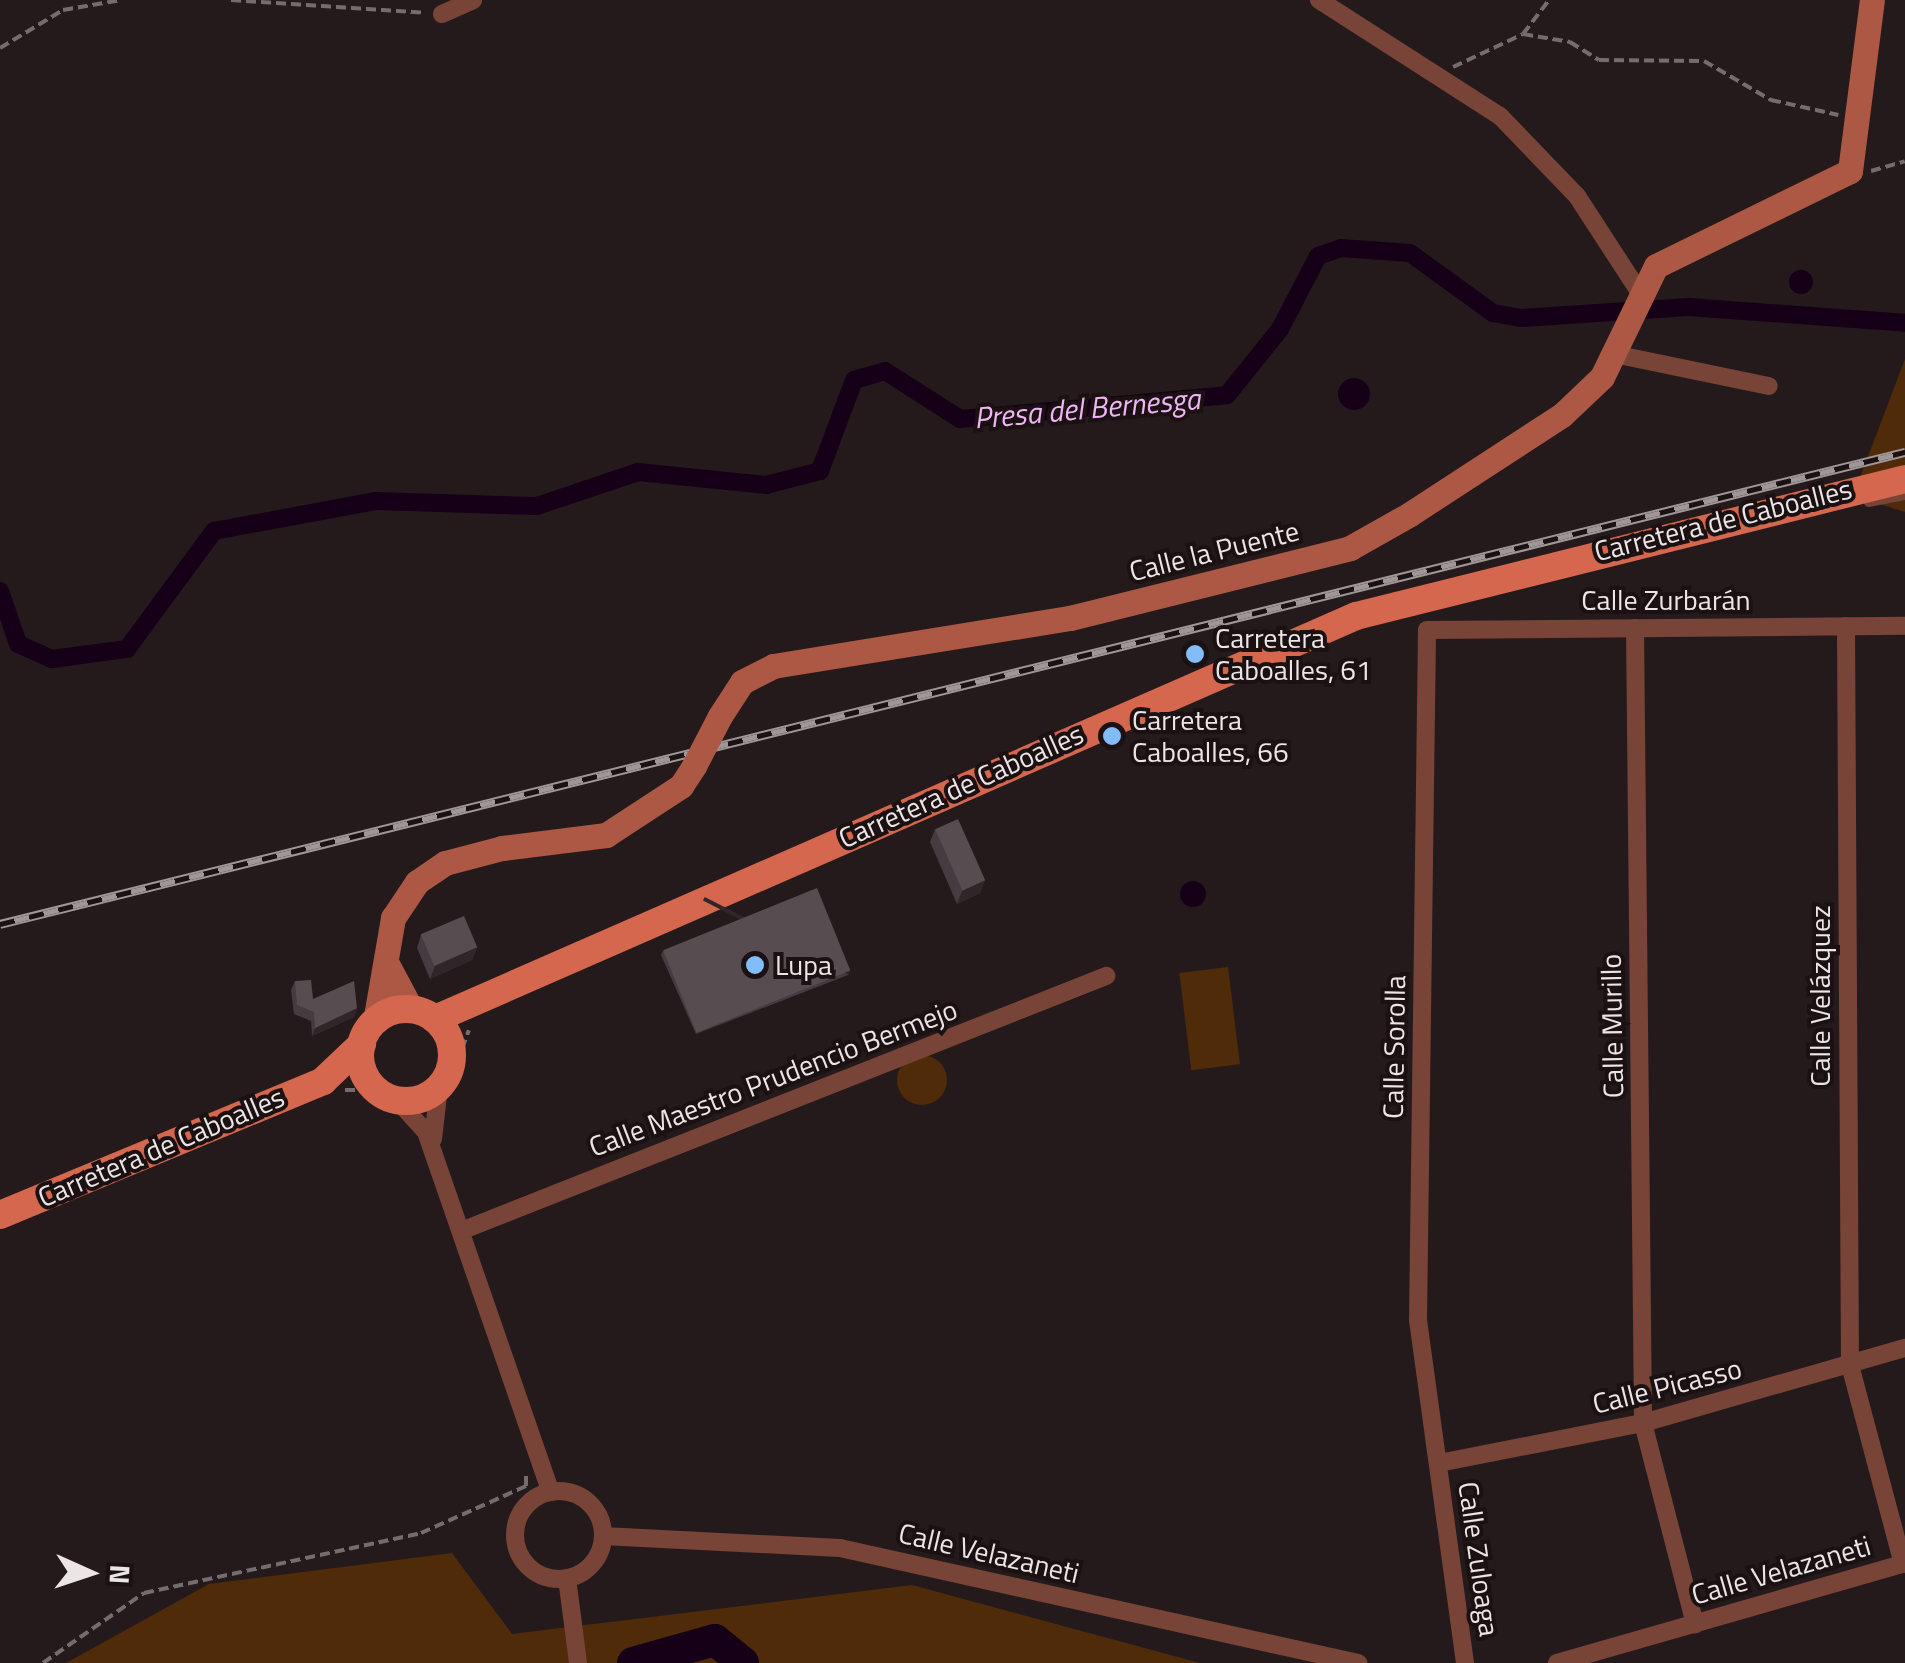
<!DOCTYPE html>
<meta charset="utf-8">
<style>
body{margin:0}
#map{position:relative;width:1905px;height:1663px;overflow:hidden;background:#241a1b;font-family:"Titillium Web",sans-serif}
div>[style]{position:absolute}
.green>*{inset:0;background:#502b0a;transform-origin:0 0}
.round{border-radius:50%}
.water>*{inset:0;background:#150018}
.canal>*{height:18px;margin:-9px;padding:0 9px;transform-origin:9px;border-radius:9px;background:#150018}
.river>*{height:32px;margin:-16px;padding:0 16px;transform-origin:16px;border-radius:16px;background:#150018}
.path>*{height:4px;margin-top:-2px;transform-origin:0;background:repeating-linear-gradient(90deg,#756c6d 0 10px,transparent 0 15px)}
.path>.ring{margin:-2px;padding:0;box-sizing:content-box;background:none;border:4px solid #756c6d;border-radius:50%}
.lane>*{height:9px;margin:-4.5px;padding:0 4.5px;transform-origin:4.5px;border-radius:4.5px;background:#784437}
.street>*{height:18px;margin:-9px;padding:0 9px;transform-origin:9px;border-radius:9px;background:#784437}
.street>.ring{margin:-9px;padding:0;box-sizing:content-box;background:none;border:18px solid #784437;border-radius:50%}
.secondary>*{height:25px;margin:-12.5px;padding:0 12.5px;transform-origin:12.5px;border-radius:12.5px;background:#ac5844}
.primary>*{height:28px;margin:-14px;padding:0 14px;transform-origin:14px;border-radius:14px;background:#d4674d}
.primary>.ring{margin:-14px;padding:0;box-sizing:content-box;background:none;border:28px solid #d4674d;border-radius:50%}
.rail>*{height:9px;margin-top:-4.5px;transform-origin:0;background:repeating-linear-gradient(90deg,#1b1112 0 15px,#9e9697 0 30px);box-sizing:border-box;border-block:2px solid #9e9697}
.secondary-bridge>*{height:25px;margin:-12.5px;padding:0 12.5px;transform-origin:12.5px;border-radius:12.5px;background:#ac5844}
.wall>*{inset:0;background:#453b40}
.shaded-wall>*{inset:0;background:#302629;transform-origin:0 0}
.building>*{inset:0;background:#574d51;transform-origin:0 0}
.dots>*{width:28px;height:28px;translate:-50% -50%;box-sizing:border-box;border:5px solid #1b1112;border-radius:50%}
span{translate:-50% -50%;white-space:nowrap;text-align:center;line-height:1.15;-webkit-text-stroke:8px #1b1112;paint-order:stroke}
.street-label{font-size:28px;color:#ece5e6}
.poi-label{font-size:28px;color:#ece5e6}
.left{translate:0 -50%;text-align:left}
.water-label{font-size:30px;color:#efb4f6;font-style:italic}
.north{position:absolute;left:40px;top:1523px;width:100px;height:100px;-webkit-text-stroke:8px #1b1112;paint-order:stroke;rotate:93deg;font-size:28px;font-weight:700;line-height:40px;text-align:center;color:#ece5e6}
.north::after{content:'';display:block;margin:auto;width:35px;height:45px;background:#ece5e6;clip-path:polygon(50% 0,100% 100%,50% 72%,0 100%)}
</style>
<div id="map">
<div class="green">
<div style="clip-path:polygon(1905px 359px,1905px 512px,1853px 496px)"></div>
<div style="left:1228px;top:967px;width:98px;height:49px;rotate:83deg"></div>
<div class="round" style="left:897px;top:1055px;width:50px;height:50px"></div>
<div style="clip-path:polygon(452px 1553px,512px 1634px,912px 1585px,1200px 1663px,66px 1663px,209px 1584px)"></div>
</div>
<div class="water">
<div class="round" style="left:1789px;top:270px;width:24px;height:24px"></div>
<div class="round" style="left:1338px;top:378px;width:32px;height:32px"></div>
<div class="round" style="left:1180px;top:881px;width:26px;height:26px"></div>
</div>
<div class="canal">
<div style="left:0;top:591px;width:56px;rotate:71.2deg"></div>
<div style="left:18px;top:644px;width:37px;rotate:24deg"></div>
<div style="left:52px;top:659px;width:76px;rotate:-7.6deg"></div>
<div style="left:127px;top:649px;width:147px;rotate:-53.6deg"></div>
<div style="left:214px;top:531px;width:165px;rotate:-10.5deg"></div>
<div style="left:376px;top:501px;width:161px;rotate:1.8deg"></div>
<div style="left:537px;top:506px;width:107px;rotate:-18.6deg"></div>
<div style="left:638px;top:472px;width:129px;rotate:5.8deg"></div>
<div style="left:766px;top:485px;width:56px;rotate:-14.5deg"></div>
<div style="left:820px;top:471px;width:97px;rotate:-69.5deg"></div>
<div style="left:854px;top:380px;width:32px;rotate:-16deg"></div>
<div style="left:885px;top:371px;width:89px;rotate:32.6deg"></div>
<div style="left:960px;top:419px;width:268px;rotate:-5.1deg"></div>
<div style="left:1227px;top:395px;width:85px;rotate:-51.2deg"></div>
<div style="left:1280px;top:329px;width:82px;rotate:-62.5deg"></div>
<div style="left:1318px;top:256px;width:24px;rotate:-19deg"></div>
<div style="left:1341px;top:248px;width:69px;rotate:4.1deg"></div>
<div style="left:1410px;top:253px;width:102px;rotate:35.9deg"></div>
<div style="left:1493px;top:313px;width:29px;rotate:10deg"></div>
<div style="left:1522px;top:318px;width:167px;rotate:-3.8deg"></div>
<div style="left:1689px;top:307px;width:217px;rotate:4.2deg"></div>
</div>
<div class="river">
<div style="left:633px;top:1663px;width:85px;rotate:-15.7deg"></div>
<div style="left:715px;top:1640px;width:36px;rotate:39deg"></div>
</div>
<div class="path">
<div style="left:231px;top:0;width:194px;rotate:3.8deg"></div>
<div style="left:1523px;top:34px;width:48px;rotate:9.7deg"></div>
<div style="left:1570px;top:42px;width:34px;rotate:32deg"></div>
<div style="left:1599px;top:60px;width:105px;rotate:0.5deg"></div>
<div style="left:1704px;top:61px;width:78px;rotate:30.2deg"></div>
<div style="left:1771px;top:100px;width:69px;rotate:12.6deg"></div>
<div style="left:0;top:48px;width:74px;rotate:-31.1deg"></div>
<div style="left:63px;top:10px;width:59px;rotate:-9.8deg"></div>
<div style="left:1453px;top:67px;width:77px;rotate:-25.2deg"></div>
<div style="left:1523px;top:34px;width:43px;rotate:-52.6deg"></div>
<div style="left:1871px;top:171px;width:35px;rotate:-16deg"></div>
<div class="ring" style="left:353px;top:1000px;width:106px;height:106px"></div>
<div style="left:462px;top:1049px;width:20px;rotate:-70deg"></div>
<div style="left:345px;top:1090px;width:21px"></div>
<div style="left:43px;top:1663px;width:123px;rotate:-34.7deg"></div>
<div style="left:144px;top:1593px;width:283px;rotate:-12.2deg"></div>
<div style="left:421px;top:1533px;width:115px;rotate:-24.1deg"></div>
<div style="left:526px;top:1486px;width:12px;rotate:-90deg"></div>
</div>
<div class="lane">
<div style="left:1868px;top:502px;width:38px;rotate:-11deg"></div>
</div>
<div class="street">
<div style="left:1319px;top:0;width:215px;rotate:32.7deg"></div>
<div style="left:1500px;top:116px;width:111px;rotate:46.1deg"></div>
<div style="left:1577px;top:196px;width:112px;rotate:57deg"></div>
<div style="left:442px;top:14px;width:34px;rotate:-24deg"></div>
<div style="left:1614px;top:354px;width:158px;rotate:11.7deg"></div>
<div style="left:1846px;top:626px;width:739px;rotate:89.69deg"></div>
<div style="left:1850px;top:1365px;width:206px;rotate:75.1deg"></div>
<div style="left:1635px;top:628px;width:795px;rotate:89.42deg"></div>
<div style="left:1643px;top:1423px;width:208px;rotate:75.5deg"></div>
<div style="left:396px;top:1099px;width:45px;rotate:47.7deg"></div>
<div style="left:426px;top:1132px;width:381px;rotate:70.9deg"></div>
<div style="left:433px;top:1139px;width:52px;rotate:-83.4deg"></div>
<div style="left:461px;top:1231px;width:694px;rotate:-21.57deg"></div>
<div style="left:1439px;top:1463px;width:208px;rotate:-11.1deg"></div>
<div style="left:1643px;top:1423px;width:273px;rotate:-16deg"></div>
<div class="ring" style="left:515px;top:1491px;width:70px;height:70px"></div>
<div style="left:603px;top:1536px;width:237px;rotate:2.9deg"></div>
<div style="left:840px;top:1548px;width:531px;rotate:12.52deg"></div>
<div style="left:567px;top:1578px;width:86px;rotate:82.6deg"></div>
<div style="left:1465px;top:1663px;width:346px;rotate:-97.8deg"></div>
<div style="left:1418px;top:1320px;width:690px;rotate:-89.25deg"></div>
<div style="left:1427px;top:630px;width:478px;rotate:-0.5deg"></div>
<div style="left:1557px;top:1663px;width:362px;rotate:-16deg"></div>
</div>
<div class="secondary">
<div style="left:720px;top:716px;width:40px;rotate:-57.1deg"></div>
<div style="left:742px;top:682px;width:35px;rotate:-27deg"></div>
<div style="left:773px;top:666px;width:301px;rotate:-9.2deg"></div>
<div style="left:1070px;top:618px;width:289px;rotate:-14deg"></div>
<div style="left:1350px;top:548px;width:69px;rotate:-29.5deg"></div>
<div style="left:1410px;top:514px;width:181px;rotate:-33.1deg"></div>
<div style="left:1562px;top:415px;width:55px;rotate:-43.5deg"></div>
<div style="left:1602px;top:377px;width:123px;rotate:-64.1deg"></div>
<div style="left:1656px;top:266px;width:216px;rotate:-26.1deg"></div>
<div style="left:1850px;top:171px;width:172px;rotate:-82.7deg"></div>
<div style="left:387px;top:964px;width:51px;rotate:61.9deg"></div>
<div style="left:375px;top:1022px;width:106px;rotate:-80.2deg"></div>
<div style="left:393px;top:918px;width:43px;rotate:-56.3deg"></div>
<div style="left:417px;top:882px;width:34px;rotate:-34deg"></div>
<div style="left:445px;top:863px;width:59px;rotate:-14.7deg"></div>
<div style="left:502px;top:848px;width:105px;rotate:-7.1deg"></div>
<div style="left:606px;top:835px;width:90px;rotate:-33.2deg"></div>
<div style="left:681px;top:786px;width:24px;rotate:-57deg"></div>
</div>
<div class="primary">
<div class="ring" style="left:360px;top:1009px;width:64px;height:64px"></div>
<div style="left:435px;top:1019px;width:1005px;rotate:-23.63deg"></div>
<div style="left:1356px;top:616px;width:566px;rotate:-14.01deg"></div>
<div style="left:0;top:1215px;width:350px;rotate:-22.5deg"></div>
<div style="left:323px;top:1081px;width:54px;rotate:-43.5deg"></div>
</div>
<div class="rail">
<div style="left:0;top:924px;width:1963px;rotate:-13.92deg"></div>
</div>
<div class="secondary-bridge">
<div style="left:694px;top:766px;width:56px;rotate:-62.5deg"></div>
</div>
<div class="wall">
<div style="clip-path:polygon(935px 829px,985px 880px,980px 893px,957px 904px,930px 842px)"></div>
<div style="clip-path:polygon(421px 935px,477px 947px,472px 960px,430px 979px,417px 948px)"></div>
<div style="clip-path:polygon(663px 951px,850px 971px,848px 975px,696px 1034px,661px 955px)"></div>
<div style="clip-path:polygon(295px 981px,313px 999px,357px 1008px,354px 1017px,312px 1036px,311px 1021px,294px 1014px,291px 990px)"></div>
</div>
<div class="shaded-wall">
<div style="clip-path:polygon(985px 880px,980px 893px,957px 904px,962px 891px)"></div>
<div style="clip-path:polygon(477px 947px,472px 960px,430px 979px,435px 966px)"></div>
<div style="left:850px;top:971px;width:4px;height:163px;rotate:117deg"></div>
<div style="clip-path:polygon(357px 1008px,354px 1017px,312px 1036px,315px 1028px)"></div>
</div>
<div class="building">
<div style="left:958px;top:819px;width:67px;height:25px;rotate:66deg"></div>
<div style="left:817px;top:888px;width:89px;height:166px;rotate:68deg"></div>
<div style="left:464px;top:916px;width:34px;height:47px;rotate:67deg"></div>
<div style="clip-path:polygon(311px 980px,313px 999px,354px 981px,357px 1008px,315px 1028px,314px 1012px,297px 1005px,295px 981px)"></div>
</div>
<div class="dots">
<div style="left:1195px;top:654px;background:#83bcfb"></div>
<div style="left:1112px;top:736px;background:#83bcfb"></div>
<div style="left:755px;top:965px;background:#83bcfb"></div>
</div>
<div class="street-label">
<span style="left:1723px;top:520px;rotate:-14deg">Carretera de Caboalles</span>
<span style="left:1214px;top:551px;rotate:-14deg">Calle la Puente</span>
<span style="left:1666px;top:600px">Calle Zurbarán</span>
<span style="left:961px;top:786px;rotate:-24deg">Carretera de Caboalles</span>
<span style="left:1820px;top:996px;rotate:-90deg">Calle Velázquez</span>
<span style="left:1612px;top:1026px;rotate:-91deg">Calle Murillo</span>
<span style="left:1394px;top:1047px;rotate:-89deg">Calle Sorolla</span>
<span style="left:773px;top:1078px;rotate:-21deg">Calle Maestro Prudencio Bermejo</span>
<span style="left:161px;top:1147px;rotate:-23deg">Carretera de Caboalles</span>
<span style="left:1667px;top:1386px;rotate:-14deg">Calle Picasso</span>
<span style="left:989px;top:1553px;rotate:13deg">Calle Velazaneti</span>
<span style="left:1479px;top:1559px;rotate:82deg">Calle Zuloaga</span>
<span style="left:1781px;top:1570px;rotate:-16deg">Calle Velazaneti</span>
</div>
<div class="poi-label">
<span class="left" style="left:1215px;top:654px">Carretera<br>Caboalles, 61</span>
<span class="left" style="left:1132px;top:736px">Carretera<br>Caboalles, 66</span>
<span class="left" style="left:775px;top:965px">Lupa</span>
</div>
<div class="water-label">
<span style="left:1087px;top:408px;rotate:-5deg">Presa del Bernesga</span>
</div>
<div class="north">N</div>
</div>
